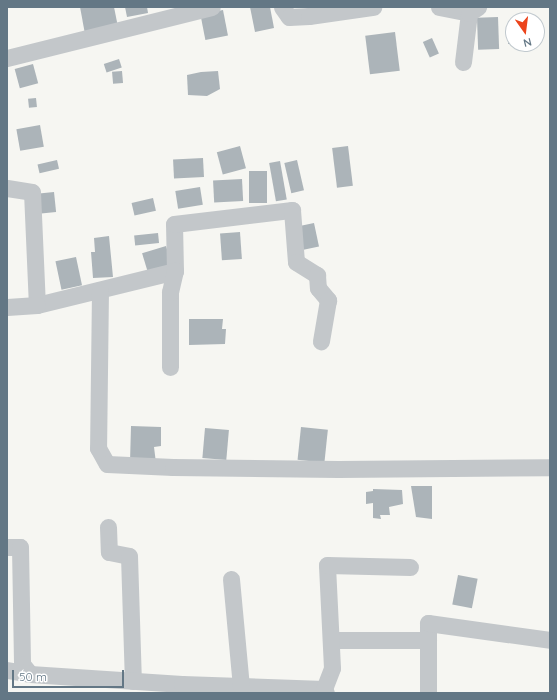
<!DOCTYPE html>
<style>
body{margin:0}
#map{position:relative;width:557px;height:700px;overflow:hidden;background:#f6f6f2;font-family:Quicksand,sans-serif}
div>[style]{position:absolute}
.building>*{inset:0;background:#acb4b9;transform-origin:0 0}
.street>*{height:17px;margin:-8.5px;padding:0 8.5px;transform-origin:8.5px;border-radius:8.5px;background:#c3c7ca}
span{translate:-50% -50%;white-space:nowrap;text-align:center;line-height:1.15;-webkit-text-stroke:4px #fff;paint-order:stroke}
.frame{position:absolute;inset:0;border:8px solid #637785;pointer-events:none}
.north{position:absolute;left:505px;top:12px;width:40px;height:40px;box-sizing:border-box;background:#fff;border:1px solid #c1c9ce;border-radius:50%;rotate:166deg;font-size:11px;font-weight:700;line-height:16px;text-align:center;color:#637785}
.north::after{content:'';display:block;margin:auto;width:14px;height:18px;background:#ec441b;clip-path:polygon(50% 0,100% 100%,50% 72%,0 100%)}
.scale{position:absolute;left:12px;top:670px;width:112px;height:18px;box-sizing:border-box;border:2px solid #637785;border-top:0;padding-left:5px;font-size:12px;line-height:14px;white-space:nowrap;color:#637785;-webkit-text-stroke:3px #fff;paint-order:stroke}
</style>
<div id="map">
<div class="building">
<div style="clip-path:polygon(80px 7px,114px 7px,118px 27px,85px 34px)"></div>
<div style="clip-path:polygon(125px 7px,147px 7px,148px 13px,127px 17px)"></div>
<div style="clip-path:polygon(250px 7px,270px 7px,274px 28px,255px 32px)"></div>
<div style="left:223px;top:10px;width:26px;height:23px;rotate:79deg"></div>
<div style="left:498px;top:17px;width:32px;height:21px;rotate:88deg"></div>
<div style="left:508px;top:21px;width:5px;height:23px"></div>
<div style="left:395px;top:32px;width:39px;height:30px;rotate:83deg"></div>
<div style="left:432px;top:38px;width:17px;height:10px;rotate:66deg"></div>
<div style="left:119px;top:59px;width:9px;height:16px;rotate:72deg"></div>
<div style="left:33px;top:64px;width:20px;height:19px;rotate:75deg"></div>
<div style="left:122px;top:71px;width:12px;height:10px;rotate:85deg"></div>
<div style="clip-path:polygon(218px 71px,220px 89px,207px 96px,188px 95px,187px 75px,201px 72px)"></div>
<div style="left:36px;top:98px;width:9px;height:8px;rotate:84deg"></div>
<div style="left:40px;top:125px;width:22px;height:24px;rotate:80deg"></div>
<div style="left:240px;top:146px;width:23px;height:24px;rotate:75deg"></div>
<div style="left:348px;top:146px;width:40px;height:16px;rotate:83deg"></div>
<div style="left:203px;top:158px;width:19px;height:30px;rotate:87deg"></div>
<div style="left:57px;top:160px;width:9px;height:20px;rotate:77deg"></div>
<div style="left:297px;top:160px;width:31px;height:13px;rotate:77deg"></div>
<div style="left:280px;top:161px;width:39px;height:11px;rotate:80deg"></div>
<div style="left:249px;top:171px;width:18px;height:32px"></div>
<div style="left:242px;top:179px;width:22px;height:29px;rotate:87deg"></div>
<div style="left:200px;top:187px;width:18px;height:25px;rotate:81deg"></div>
<div style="left:54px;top:192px;width:20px;height:20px;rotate:84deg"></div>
<div style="left:153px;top:198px;width:13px;height:22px;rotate:77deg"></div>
<div style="left:314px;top:223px;width:24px;height:17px;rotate:78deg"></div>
<div style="left:240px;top:232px;width:27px;height:20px;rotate:86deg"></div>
<div style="left:158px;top:233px;width:10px;height:24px;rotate:84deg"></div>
<div style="clip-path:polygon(109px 236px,113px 277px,93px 278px,91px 252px,95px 252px,94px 238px)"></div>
<div style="left:166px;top:246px;width:21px;height:25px;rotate:73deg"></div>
<div style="left:76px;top:257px;width:29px;height:21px;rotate:78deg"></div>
<div style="clip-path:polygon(189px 319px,223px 319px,222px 329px,226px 329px,225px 344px,189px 345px)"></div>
<div style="clip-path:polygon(131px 426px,161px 427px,161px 446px,154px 447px,156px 463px,130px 462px)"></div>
<div style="left:301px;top:427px;width:27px;height:33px;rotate:6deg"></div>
<div style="left:205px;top:428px;width:24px;height:30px;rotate:5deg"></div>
<div style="clip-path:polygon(411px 486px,432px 486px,432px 519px,416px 517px)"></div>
<div style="clip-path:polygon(373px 489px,402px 490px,403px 504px,389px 507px,390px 515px,380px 515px,381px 519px,373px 518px,373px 503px,366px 504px,366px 492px,373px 491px)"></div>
<div style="left:458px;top:575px;width:20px;height:30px;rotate:11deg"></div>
</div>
<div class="street">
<div style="left:282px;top:7px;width:12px;rotate:55deg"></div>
<div style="left:289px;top:17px;width:20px;rotate:-3deg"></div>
<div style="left:309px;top:16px;width:65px;rotate:-8deg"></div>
<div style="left:439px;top:7px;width:31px;rotate:11deg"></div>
<div style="left:7px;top:58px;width:211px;rotate:-14deg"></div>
<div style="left:463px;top:62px;width:49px;rotate:-83deg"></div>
<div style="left:469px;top:13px;width:11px;rotate:-34deg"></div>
<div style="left:7px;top:188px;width:25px;rotate:9deg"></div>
<div style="left:32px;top:192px;width:113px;rotate:87.5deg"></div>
<div style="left:37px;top:305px;width:142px;rotate:-13.8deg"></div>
<div style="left:175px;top:271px;width:47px;rotate:-91.2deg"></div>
<div style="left:174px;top:224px;width:119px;rotate:-6.8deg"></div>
<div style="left:292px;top:210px;width:52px;rotate:85.6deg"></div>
<div style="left:296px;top:262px;width:25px;rotate:32deg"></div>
<div style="left:317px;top:275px;width:13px;rotate:86deg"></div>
<div style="left:318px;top:288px;width:16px;rotate:50deg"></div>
<div style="left:328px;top:300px;width:42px;rotate:99.7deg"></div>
<div style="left:100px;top:290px;width:158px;rotate:90.7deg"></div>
<div style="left:98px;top:448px;width:18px;rotate:61deg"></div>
<div style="left:107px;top:464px;width:66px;rotate:2.6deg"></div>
<div style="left:173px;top:467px;width:165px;rotate:0.7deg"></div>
<div style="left:338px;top:469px;width:212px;rotate:-0.5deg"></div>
<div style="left:7px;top:307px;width:30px;rotate:-4deg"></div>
<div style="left:170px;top:367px;width:75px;rotate:-90deg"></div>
<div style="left:170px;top:292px;width:22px;rotate:-77deg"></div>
<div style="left:108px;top:527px;width:25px;rotate:88deg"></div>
<div style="left:109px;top:552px;width:20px;rotate:11deg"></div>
<div style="left:129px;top:556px;width:125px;rotate:88.2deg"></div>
<div style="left:7px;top:547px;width:13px"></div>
<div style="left:20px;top:547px;width:117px;rotate:89deg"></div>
<div style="left:22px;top:664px;width:13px;rotate:51deg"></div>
<div style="left:30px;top:674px;width:152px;rotate:3.8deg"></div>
<div style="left:182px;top:684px;width:142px;rotate:2deg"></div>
<div style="left:324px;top:689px;width:4px;rotate:63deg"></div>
<div style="left:231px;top:579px;width:107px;rotate:84.7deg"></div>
<div style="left:331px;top:640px;width:97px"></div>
<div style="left:7px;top:670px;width:23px;rotate:10deg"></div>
<div style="left:324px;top:689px;width:22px;rotate:-69deg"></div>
<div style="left:332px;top:668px;width:103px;rotate:-92.8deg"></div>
<div style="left:327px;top:565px;width:83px;rotate:1.4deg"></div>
<div style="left:428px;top:693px;width:70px;rotate:-90deg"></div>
<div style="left:428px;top:623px;width:123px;rotate:7.9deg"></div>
</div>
<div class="frame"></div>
<div class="north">N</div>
<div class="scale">50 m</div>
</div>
